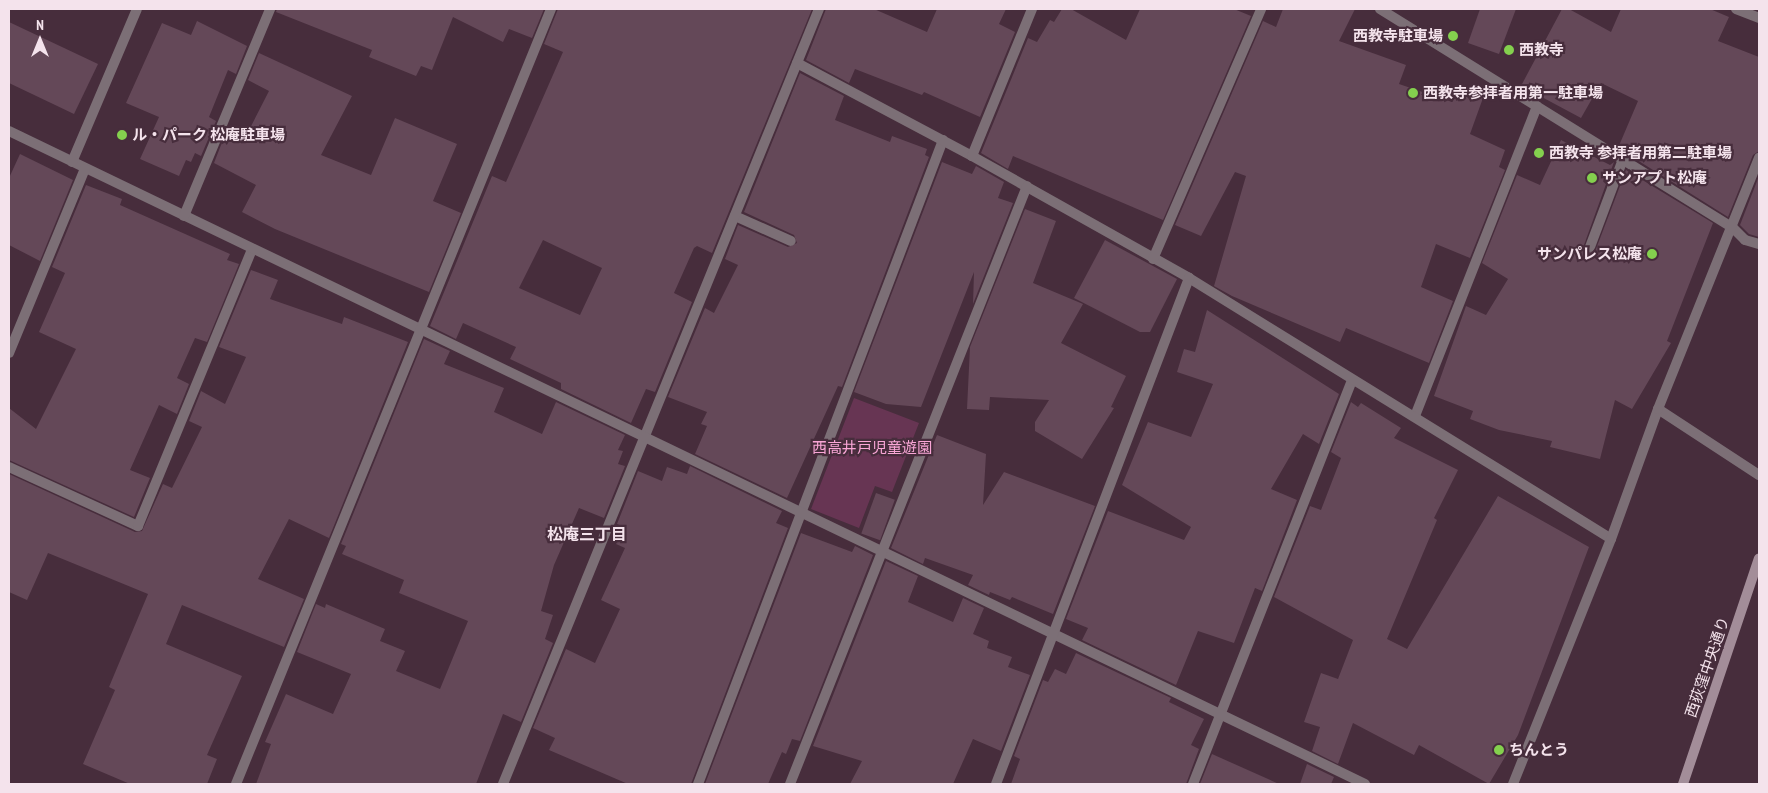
<!DOCTYPE html>
<meta charset="utf-8">
<style>
body{margin:0}
#map{position:relative;width:1768px;height:793px;overflow:hidden;background:#472d3c;font-family:"PT Sans Narrow","Noto Sans JP",sans-serif}
div>[style]{position:absolute}
.green>*{inset:0;background:#673553}
.building>*{inset:0;background:#644858;transform-origin:0 0}
.lane>*{height:10px;margin:-5px;padding:0 5px;transform-origin:5px;border-radius:5px;background:#7c6f76}
.street>*{height:10px;margin:-5px;padding:0 5px;transform-origin:5px;border-radius:5px;background:#7c6f76}
.secondary>*{height:10px;margin:-5px;padding:0 5px;transform-origin:5px;border-radius:5px;background:#a38d99}
.dots>*{width:14px;height:14px;translate:-50% -50%;box-sizing:border-box;border:2px solid #472d3c;border-radius:50%}
span{translate:-50% -50%;white-space:nowrap;text-align:center;line-height:1.15;-webkit-text-stroke:4.5px #472d3c;paint-order:stroke}
.poi-label{font-size:15px;color:#f4e3ec;font-weight:700}
.right{translate:-100% -50%;text-align:right}
.left{translate:0 -50%;text-align:left}
.park-label{font-size:15px;color:#f9a6d6}
.street-label{font-size:15px;color:#f4e3ec}
.neighbourhood-label{font-size:16px;color:#f4e3ec;font-weight:700}
.frame{position:absolute;inset:0;border:10px solid #f4e3ec;pointer-events:none}
.north{position:absolute;left:15px;top:15px;width:50px;height:50px;-webkit-text-stroke:4px #472d3c;paint-order:stroke;rotate:0deg;font-size:14px;font-weight:700;line-height:20px;text-align:center;color:#f4e3ec}
.north::after{content:'';display:block;margin:auto;width:18px;height:22px;background:#f4e3ec;clip-path:polygon(50% 0,100% 100%,50% 72%,0 100%)}
</style>
<div id="map">
<div class="green">
<div style="clip-path:polygon(854px 398px,919px 423px,892px 492px,875px 486px,859px 528px,811px 509px)"></div>
</div>
<div class="building">
<div style="clip-path:polygon(277px 9px,544px 9px,532px 38px,509px 29px,503px 42px,453px 17px,432px 70px,421px 66px,416px 76px,369px 57px,372px 50px,276px 12px)"></div>
<div style="clip-path:polygon(evenodd,558px 9px,812px 9px,712px 253px,697px 246px,694px 248px,674px 293px,692px 302px,655px 392px,646px 389px,631px 423px,561px 389px,561px 383px,510px 359px,516px 347px,463px 323px,456px 339px,430px 326px,492px 176px,506px 182px,563px 52px,544px 44px,558px 9px,543px 240px,602px 268px,580px 315px,519px 288px,543px 240px)"></div>
<div style="clip-path:polygon(826px 9px,874px 9px,927px 32px,937px 9px,1006px 9px,999px 24px,1015px 32px,980px 117px,924px 92px,922px 95px,855px 69px,849px 83px,806px 60px)"></div>
<div style="clip-path:polygon(1062px 9px,1071px 9px,1126px 40px,1140px 9px,1234px 9px,1251px 16px,1163px 220px,1013px 156px,1008px 169px,981px 153px,1028px 38px,1037px 42px,1050px 20px,1054px 22px)"></div>
<div style="clip-path:polygon(1283px 9px,1355px 9px,1339px 41px,1406px 65px,1399px 84px,1452px 102px,1457px 89px,1483px 98px,1470px 134px,1505px 150px,1499px 167px,1505px 170px,1470px 258px,1436px 244px,1421px 287px,1453px 301px,1429px 363px,1346px 328px,1340px 342px,1232px 296px,1214px 286px,1246px 176px,1235px 172px,1201px 236px,1175px 225px,1263px 21px,1276px 27px)"></div>
<div style="clip-path:polygon(1480px 9px,1516px 9px,1499px 54px,1468px 43px)"></div>
<div style="clip-path:polygon(1562px 9px,1569px 9px,1611px 32px,1621px 9px,1710px 9px,1729px 17px,1718px 41px,1759px 57px,1759px 151px,1753px 155px,1728px 217px,1618px 148px,1638px 101px,1601px 83px,1581px 118px,1521px 86px)"></div>
<div style="clip-path:polygon(197px 21px,247px 46px,236px 74px,228px 70px,209px 117px,216px 121px,201px 156px,195px 153px,191px 162px,186px 160px,179px 176px,140px 159px,159px 117px,126px 103px,162px 23px,191px 35px)"></div>
<div style="clip-path:polygon(9px 22px,98px 64px,74px 114px,9px 83px)"></div>
<div style="clip-path:polygon(259px 53px,352px 96px,321px 155px,371px 175px,395px 118px,457px 144px,433px 201px,461px 213px,429px 292px,275px 229px,242px 212px,256px 185px,214px 163px,228px 127px,246px 136px,269px 91px,248px 80px)"></div>
<div style="clip-path:polygon(800px 73px,844px 96px,835px 120px,890px 142px,892px 136px,927px 149px,925px 155px,929px 157px,842px 387px,838px 386px,787px 498px,695px 454px,707px 426px,701px 424px,707px 412px,668px 397px,705px 308px,714px 313px,738px 265px,725px 259px,738px 225px,788px 247px,797px 243px,794px 235px,744px 212px)"></div>
<div style="clip-path:polygon(1561px 140px,1610px 165px,1614px 162px,1584px 245px,1587px 253px,1596px 249px,1626px 170px,1713px 223px,1667px 341px,1671px 343px,1632px 409px,1615px 400px,1600px 459px,1550px 447px,1552px 441px,1499px 430px,1470px 419px,1473px 411px,1434px 396px,1466px 306px,1486px 315px,1508px 279px,1482px 263px,1517px 175px,1540px 185px)"></div>
<div style="clip-path:polygon(20px 154px,73px 180px,40px 261px,9px 245px,9px 178px)"></div>
<div style="clip-path:polygon(942px 162px,972px 174px,976px 166px,1004px 182px,998px 198px,1013px 203px,973px 304px,974px 272px,921px 407px,886px 404px,854px 392px)"></div>
<div style="clip-path:polygon(1759px 176px,1759px 237px,1749px 234px,1740px 225px)"></div>
<div style="clip-path:polygon(86px 185px,122px 199px,120px 205px,230px 254px,227px 260px,239px 264px,207px 342px,195px 338px,177px 378px,189px 384px,177px 414px,159px 405px,130px 470px,150px 478px,134px 517px,9px 460px,9px 408px,36px 429px,76px 349px,39px 332px,65px 273px,52px 267px)"></div>
<div style="clip-path:polygon(1025px 209px,1056px 221px,1033px 283px,1083px 304px,1061px 343px,1126px 376px,1111px 407px,1114px 408px,1082px 459px,1035px 431px,1035px 422px,1049px 400px,990px 397px,989px 410px,967px 409px,970px 347px)"></div>
<div style="clip-path:polygon(1105px 240px,1177px 279px,1150px 332px,1140px 332px,1074px 298px)"></div>
<div style="clip-path:polygon(251px 270px,278px 280px,270px 299px,342px 324px,344px 317px,408px 342px,329px 538px,289px 519px,258px 579px,304px 599px,284px 647px,182px 605px,166px 644px,242px 676px,207px 755px,217px 759px,207px 784px,130px 784px,83px 764px,115px 690px,109px 687px,148px 594px,48px 553px,27px 600px,9px 592px,9px 474px,135px 532px,142px 531px,163px 484px,172px 488px,202px 427px,189px 421px,201px 391px,225px 404px,246px 357px,219px 347px)"></div>
<div style="clip-path:polygon(1207px 310px,1339px 394px,1319px 444px,1303px 434px,1271px 489px,1297px 500px,1262px 591px,1255px 588px,1234px 643px,1198px 631px,1176px 685px,1082px 640px,1088px 628px,1066px 619px,1108px 511px,1184px 540px,1191px 527px,1122px 485px,1148px 422px,1191px 437px,1213px 384px,1177px 372px,1184px 349px,1195px 352px)"></div>
<div style="clip-path:polygon(424px 339px,450px 351px,444px 364px,504px 388px,494px 412px,542px 434px,556px 402px,625px 435px,618px 450px,623px 451px,618px 464px,625px 466px,604px 518px,579px 508px,554px 565px,541px 611px,553px 615px,545px 639px,553px 643px,521px 722px,503px 714px,476px 784px,256px 784px,271px 744px,265px 742px,286px 694px,333px 714px,351px 674px,297px 652px,316px 604px,325px 608px,326px 604px,385px 629px,380px 641px,405px 651px,396px 671px,440px 689px,468px 621px,399px 593px,404px 580px,342px 554px,346px 546px,341px 544px)"></div>
<div style="clip-path:polygon(1351px 402px,1358px 407px,1361px 403px,1401px 428px,1394px 438px,1458px 470px,1434px 518px,1437px 520px,1387px 639px,1407px 649px,1498px 496px,1589px 547px,1518px 735px,1489px 784px,1419px 745px,1414px 755px,1353px 723px,1338px 764px,1312px 751px,1320px 727px,1304px 722px,1321px 673px,1338px 679px,1353px 640px,1274px 597px,1310px 506px,1321px 510px,1341px 458px,1331px 452px)"></div>
<div style="clip-path:polygon(937px 435px,986px 454px,983px 505px,1004px 472px,1095px 506px,1053px 614px,1012px 597px,1010px 600px,990px 592px,989px 595px,968px 585px,973px 575px,925px 558px,923px 564px,891px 548px)"></div>
<div style="clip-path:polygon(690px 466px,782px 511px,776px 523px,788px 528px,691px 784px,628px 784px,549px 750px,555px 738px,533px 728px,566px 649px,595px 663px,620px 609px,601px 600px,625px 548px,616px 544px,622px 526px,617px 524px,638px 471px,662px 481px,667px 467px,687px 474px)"></div>
<div style="left:876px;top:493px;width:20px;height:43px;rotate:20deg"></div>
<div style="clip-path:polygon(801px 533px,852px 552px,855px 546px,873px 555px,800px 741px,792px 739px,786px 754px,782px 752px,768px 784px,705px 784px)"></div>
<div style="clip-path:polygon(886px 561px,918px 576px,908px 602px,953px 622px,963px 598px,984px 608px,973px 634px,989px 641px,987px 648px,1012px 657px,1008px 667px,1030px 675px,1001px 751px,973px 739px,953px 784px,850px 784px,862px 761px,813px 746px)"></div>
<div style="clip-path:polygon(1076px 653px,1171px 698px,1169px 702px,1204px 719px,1191px 745px,1199px 749px,1186px 784px,1011px 784px,1020px 759px,1014px 756px,1043px 680px,1048px 682px,1055px 669px,1066px 674px)"></div>
<div style="clip-path:polygon(1212px 754px,1279px 784px,1200px 784px)"></div>
<div style="clip-path:polygon(1307px 764px,1334px 777px,1331px 784px,1300px 784px)"></div>
</div>
<div class="lane">
<div style="left:1380px;top:9px;width:415px;rotate:31.8deg"></div>
<div style="left:1733px;top:228px;width:17px;rotate:45deg"></div>
<div style="left:1745px;top:240px;width:15px;rotate:16deg"></div>
<div style="left:1736px;top:9px;width:25px;rotate:21deg"></div>
<div style="left:735px;top:216px;width:61px;rotate:24.1deg"></div>
<div style="left:1590px;top:247px;width:94px;rotate:-69.4deg"></div>
<div style="left:1415px;top:416px;width:333px;rotate:-68.5deg"></div>
<div style="left:9px;top:467px;width:142px;rotate:24.6deg"></div>
<div style="left:138px;top:526px;width:299px;rotate:-67.6deg"></div>
<div style="left:503px;top:784px;width:837px;rotate:-67.82deg"></div>
<div style="left:698px;top:784px;width:689px;rotate:-69.17deg"></div>
<div style="left:1193px;top:784px;width:434px;rotate:-68.5deg"></div>
</div>
<div class="street">
<div style="left:797px;top:63px;width:198px;rotate:28deg"></div>
<div style="left:972px;top:156px;width:249px;rotate:29.3deg"></div>
<div style="left:1189px;top:278px;width:496px;rotate:31.7deg"></div>
<div style="left:9px;top:131px;width:1505px;rotate:25.71deg"></div>
<div style="left:972px;top:156px;width:159px;rotate:-67.8deg"></div>
<div style="left:72px;top:162px;width:166px;rotate:-67deg"></div>
<div style="left:184px;top:216px;width:224px;rotate:-67.4deg"></div>
<div style="left:1153px;top:259px;width:272px;rotate:-66.6deg"></div>
<div style="left:9px;top:353px;width:199px;rotate:-67.6deg"></div>
<div style="left:1658px;top:409px;width:121px;rotate:33.2deg"></div>
<div style="left:236px;top:784px;width:837px;rotate:-67.88deg"></div>
<div style="left:790px;top:784px;width:643px;rotate:-68.38deg"></div>
<div style="left:996px;top:784px;width:542px;rotate:-69.12deg"></div>
<div style="left:1513px;top:784px;width:264px;rotate:-68.2deg"></div>
<div style="left:1611px;top:539px;width:138px;rotate:-70.1deg"></div>
<div style="left:1658px;top:409px;width:271px;rotate:-68.1deg"></div>
</div>
<div class="secondary">
<div style="left:1683px;top:784px;width:238px;rotate:-71.4deg"></div>
</div>
<div class="dots">
<div style="left:1453px;top:36px;background:#84d04e"></div>
<div style="left:1509px;top:50px;background:#84d04e"></div>
<div style="left:1413px;top:93px;background:#84d04e"></div>
<div style="left:122px;top:135px;background:#84d04e"></div>
<div style="left:1539px;top:153px;background:#84d04e"></div>
<div style="left:1592px;top:178px;background:#84d04e"></div>
<div style="left:1652px;top:254px;background:#84d04e"></div>
<div style="left:1499px;top:750px;background:#84d04e"></div>
</div>
<div class="poi-label">
<span class="right" style="left:1443px;top:36px">西教寺駐車場</span>
<span class="left" style="left:1519px;top:50px">西教寺</span>
<span class="left" style="left:1423px;top:93px">西教寺参拝者用第一駐車場</span>
<span class="left" style="left:132px;top:135px">ル・パーク 松庵駐車場</span>
<span class="left" style="left:1549px;top:153px">西教寺 参拝者用第二駐車場</span>
<span class="left" style="left:1602px;top:178px">サンアプト松庵</span>
<span class="right" style="left:1642px;top:254px">サンパレス松庵</span>
<span class="left" style="left:1509px;top:750px">ちんとう</span>
</div>
<div class="park-label">
<span style="left:872px;top:448px">西高井戸児童遊園</span>
</div>
<div class="street-label">
<span style="left:1707px;top:667px;rotate:-71deg">西荻窪中央通り</span>
</div>
<div class="neighbourhood-label">
<span style="left:587px;top:534px">松庵三丁目</span>
</div>
<div class="frame"></div>
<div class="north">N</div>
</div>
